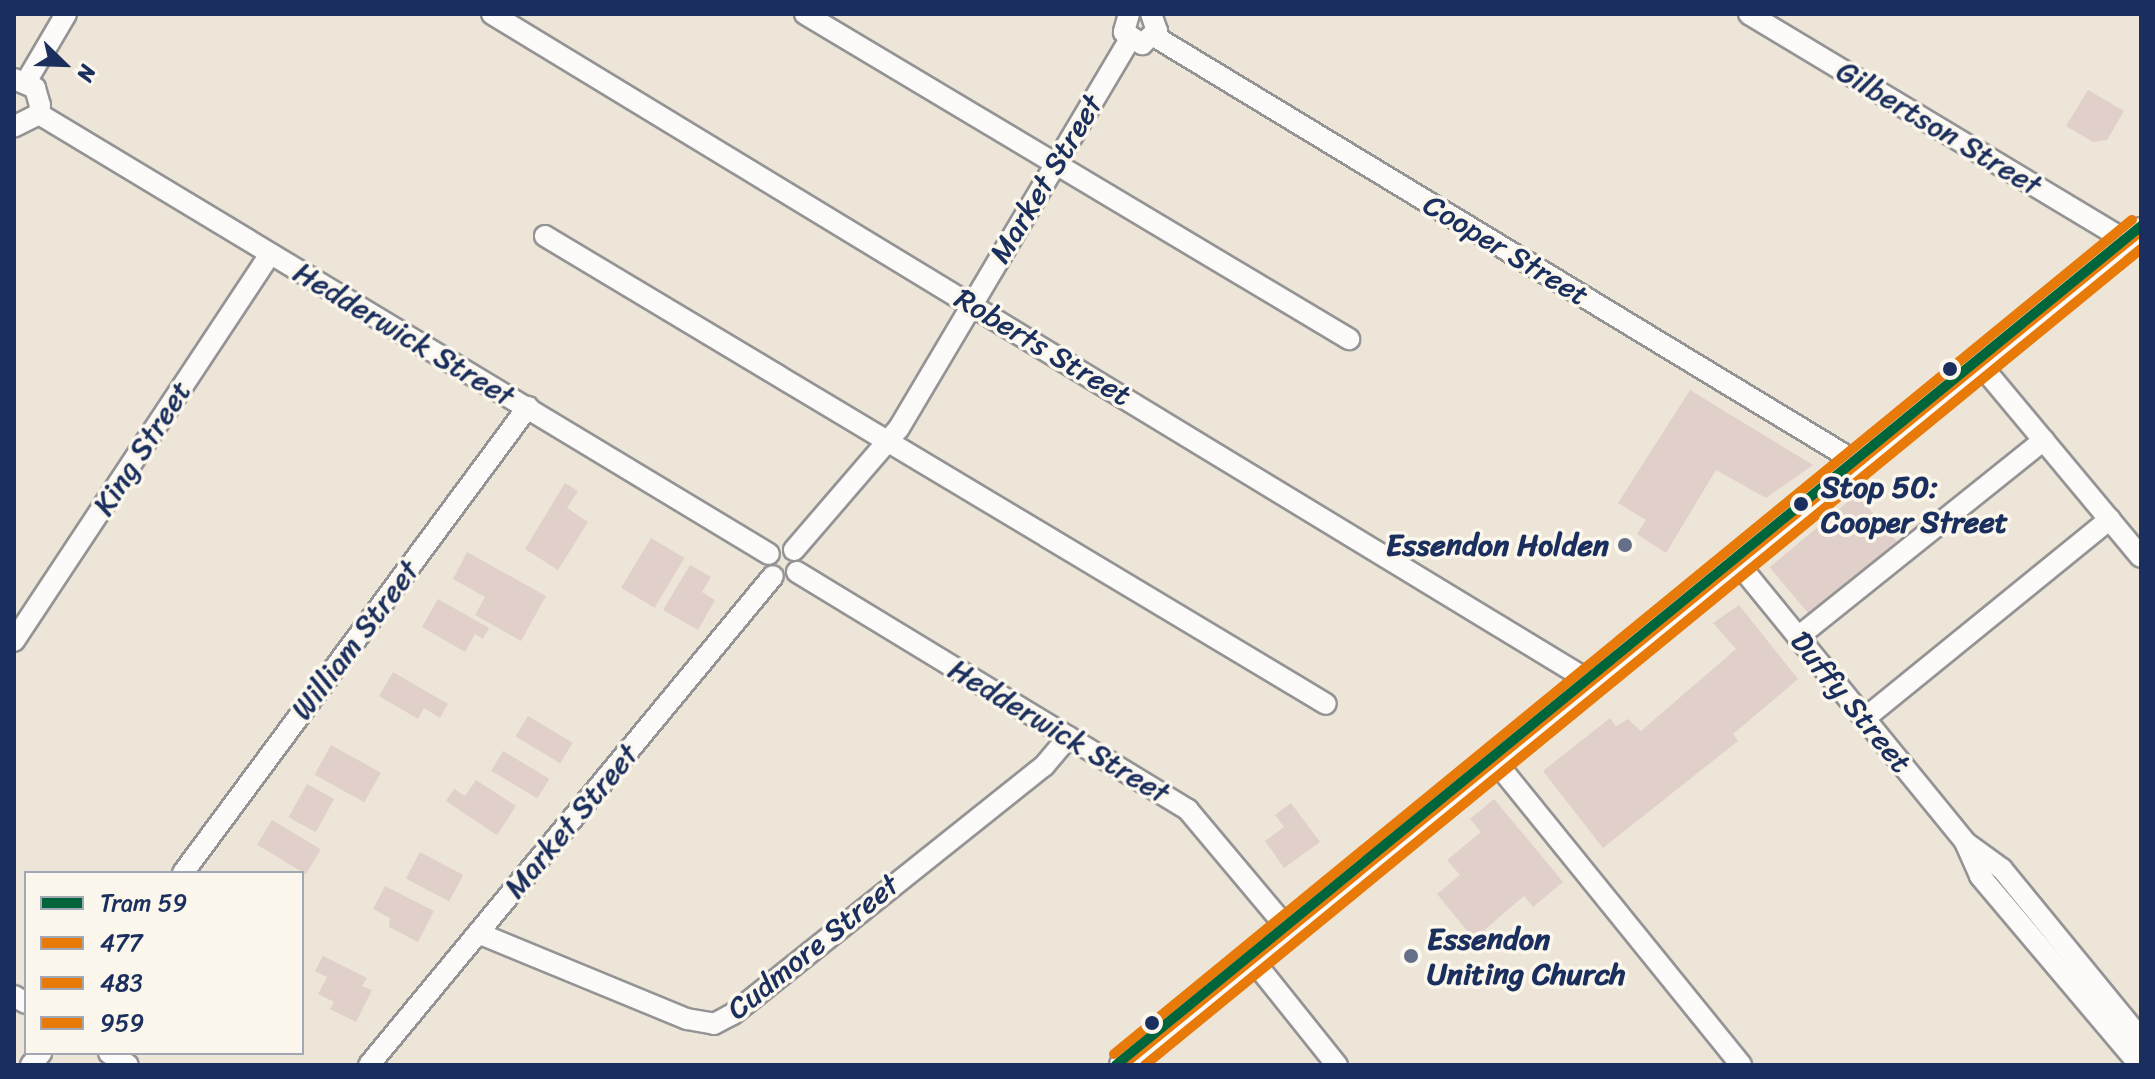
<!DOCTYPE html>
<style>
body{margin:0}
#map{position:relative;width:2155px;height:1079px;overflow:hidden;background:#ede5d8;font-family:Sriracha,sans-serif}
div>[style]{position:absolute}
.building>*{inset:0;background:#e1d0ca;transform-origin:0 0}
.roads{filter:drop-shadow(2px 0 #959495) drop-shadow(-2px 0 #959495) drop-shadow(0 2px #959495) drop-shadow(0 -2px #959495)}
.minor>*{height:20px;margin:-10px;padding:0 10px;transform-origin:10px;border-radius:10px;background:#fcfbf9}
.major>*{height:26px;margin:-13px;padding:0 13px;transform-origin:13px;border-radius:13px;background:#fcfbf9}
.bus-1>*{height:10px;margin:-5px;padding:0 5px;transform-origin:5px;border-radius:5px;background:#e87a09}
.bus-2>*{height:10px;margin:-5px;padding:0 5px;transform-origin:5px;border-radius:5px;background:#e87a09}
.bus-3>*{height:10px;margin:-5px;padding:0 5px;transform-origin:5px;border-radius:5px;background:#e87a09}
.tram-1>*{height:10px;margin:-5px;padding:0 5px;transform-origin:5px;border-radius:5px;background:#00653a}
.dots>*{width:22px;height:22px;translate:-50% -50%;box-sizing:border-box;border:4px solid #fbf7ec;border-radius:50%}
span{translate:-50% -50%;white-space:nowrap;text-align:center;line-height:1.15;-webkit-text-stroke:7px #fbf7ec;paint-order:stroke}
.street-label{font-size:30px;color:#1b2f5e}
.stop-label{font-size:30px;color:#1b2f5e;font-weight:700}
.left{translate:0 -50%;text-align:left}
.poi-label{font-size:30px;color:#1b2f5e;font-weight:700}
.right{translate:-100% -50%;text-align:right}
.frame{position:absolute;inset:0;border:16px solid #1b2f5e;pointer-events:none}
.legend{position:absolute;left:24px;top:871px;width:280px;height:184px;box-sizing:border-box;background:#fbf7ec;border:2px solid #a1a7b3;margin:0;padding:10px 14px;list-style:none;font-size:24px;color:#1b2f5e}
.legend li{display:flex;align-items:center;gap:16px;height:40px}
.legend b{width:40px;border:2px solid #a1a7b3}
.north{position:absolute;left:24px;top:24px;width:80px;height:80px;-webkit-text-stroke:6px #fbf7ec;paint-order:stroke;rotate:113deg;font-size:22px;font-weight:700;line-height:32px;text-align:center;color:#1b2f5e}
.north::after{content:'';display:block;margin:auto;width:28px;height:36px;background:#1b2f5e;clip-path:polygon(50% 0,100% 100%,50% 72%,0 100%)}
</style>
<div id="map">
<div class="building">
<div style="clip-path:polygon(2088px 90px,2124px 111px,2107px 140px,2093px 142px,2066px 126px)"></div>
<div style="clip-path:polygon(1690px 390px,1813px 465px,1766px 498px,1716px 470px,1666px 553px,1637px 534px,1646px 520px,1618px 503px)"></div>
<div style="clip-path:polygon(565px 483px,578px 491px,567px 508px,588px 522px,558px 570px,525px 549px)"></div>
<div style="left:1857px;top:494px;width:62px;height:114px;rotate:50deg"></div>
<div style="left:651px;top:538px;width:39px;height:58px;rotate:31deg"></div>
<div style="clip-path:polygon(467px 552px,546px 596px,521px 641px,475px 615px,485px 597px,453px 579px)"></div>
<div style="clip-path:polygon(690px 565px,711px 577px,702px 592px,715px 600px,698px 630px,663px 610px)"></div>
<div style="clip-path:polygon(438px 599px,489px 628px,483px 639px,475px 634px,465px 652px,422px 627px)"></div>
<div style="clip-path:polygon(1739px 605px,1798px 679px,1733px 734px,1738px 741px,1603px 848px,1543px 771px,1610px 718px,1616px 726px,1628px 719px,1641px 731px,1736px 649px,1713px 623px)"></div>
<div style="clip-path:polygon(393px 672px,448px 704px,440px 718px,424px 708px,418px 719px,379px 696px)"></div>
<div style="left:528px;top:716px;width:52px;height:24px;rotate:31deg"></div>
<div style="left:331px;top:745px;width:57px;height:34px;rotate:29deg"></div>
<div style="left:503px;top:751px;width:54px;height:23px;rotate:31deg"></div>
<div style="clip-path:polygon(476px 780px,516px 806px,497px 835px,446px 801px,454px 789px,465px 796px)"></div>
<div style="left:307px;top:784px;width:31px;height:38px;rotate:29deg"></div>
<div style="clip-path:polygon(1494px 799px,1563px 882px,1533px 907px,1524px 896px,1474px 939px,1437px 894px,1460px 875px,1447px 860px,1481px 832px,1470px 819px)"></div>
<div style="clip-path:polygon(1291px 803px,1320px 842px,1284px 868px,1265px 841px,1284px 827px,1275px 815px)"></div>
<div style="left:272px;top:820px;width:57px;height:29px;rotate:31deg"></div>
<div style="left:420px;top:852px;width:49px;height:30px;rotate:28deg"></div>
<div style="clip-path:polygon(385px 886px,434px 911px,418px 942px,389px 927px,390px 918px,373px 909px)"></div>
<div style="clip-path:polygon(323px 956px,367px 978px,362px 986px,372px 990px,356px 1022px,330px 1009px,334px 1002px,318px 994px,327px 977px,315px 971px)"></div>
</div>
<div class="roads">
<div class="minor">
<div style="left:492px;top:14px;width:1286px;rotate:31.29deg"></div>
<div style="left:805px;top:14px;width:634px;rotate:30.86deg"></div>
<div style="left:1129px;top:14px;width:19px;rotate:106deg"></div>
<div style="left:1124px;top:32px;width:22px;rotate:34deg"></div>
<div style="left:1142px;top:44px;width:20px;rotate:-41deg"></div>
<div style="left:1157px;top:31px;width:18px;rotate:-109deg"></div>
<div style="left:1749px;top:14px;width:443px;rotate:31deg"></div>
<div style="left:1154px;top:36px;width:823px;rotate:31.24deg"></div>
<div style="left:14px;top:79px;width:23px;rotate:23deg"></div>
<div style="left:35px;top:88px;width:18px;rotate:74deg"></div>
<div style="left:40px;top:105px;width:9px;rotate:96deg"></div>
<div style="left:39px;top:114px;width:28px;rotate:153deg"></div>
<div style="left:26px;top:82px;width:79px;rotate:-59.5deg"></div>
<div style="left:39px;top:114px;width:852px;rotate:31.08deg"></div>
<div style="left:545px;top:236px;width:910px;rotate:30.93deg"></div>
<div style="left:1980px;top:364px;width:251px;rotate:50.2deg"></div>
<div style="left:794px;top:550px;width:161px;rotate:-49.3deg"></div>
<div style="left:899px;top:428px;width:451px;rotate:-59.3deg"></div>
<div style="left:1737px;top:562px;width:361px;rotate:50.8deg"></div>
<div style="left:1965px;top:842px;width:37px;rotate:66deg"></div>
<div style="left:1980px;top:876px;width:248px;rotate:49.8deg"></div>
<div style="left:797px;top:572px;width:458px;rotate:31.3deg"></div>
<div style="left:1188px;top:810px;width:155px;rotate:50deg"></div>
<div style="left:1798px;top:637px;width:315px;rotate:-38.7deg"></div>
<div style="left:14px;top:641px;width:464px;rotate:-56.5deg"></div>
<div style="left:1864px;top:719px;width:317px;rotate:-39.1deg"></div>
<div style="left:1495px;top:761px;width:391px;rotate:51deg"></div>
<div style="left:1965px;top:842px;width:46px;rotate:36.1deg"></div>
<div style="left:2002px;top:869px;width:220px;rotate:50.7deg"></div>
<div style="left:183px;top:873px;width:580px;rotate:-53.49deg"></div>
<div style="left:478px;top:933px;width:226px;rotate:22.4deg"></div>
<div style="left:687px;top:1019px;width:27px;rotate:10deg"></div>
<div style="left:714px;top:1024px;width:21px;rotate:-28deg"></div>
<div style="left:733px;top:1014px;width:398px;rotate:-38.6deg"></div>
<div style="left:1044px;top:766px;width:38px;rotate:-50deg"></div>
<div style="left:1252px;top:959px;width:136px;rotate:51.3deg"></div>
<div style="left:14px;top:996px;width:14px;rotate:30deg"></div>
<div style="left:109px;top:1053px;width:22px;rotate:32deg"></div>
<div style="left:31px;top:1065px;width:16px;rotate:-50deg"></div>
<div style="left:369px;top:1065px;width:634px;rotate:-50.44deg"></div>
</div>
<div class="major">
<div style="left:1123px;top:1065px;width:1316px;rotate:-39.33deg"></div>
</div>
</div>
<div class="bus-1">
<div style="left:1123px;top:1065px;width:1316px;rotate:-39.33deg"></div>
</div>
<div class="bus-2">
<div style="left:1145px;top:1065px;width:1288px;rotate:-39.33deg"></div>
</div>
<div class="bus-3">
<div style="left:1114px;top:1054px;width:1316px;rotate:-39.33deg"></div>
</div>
<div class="tram-1">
<div style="left:1116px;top:1065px;width:1325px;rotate:-39.3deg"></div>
</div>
<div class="dots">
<div style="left:1950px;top:369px;background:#1b2f5e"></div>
<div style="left:1801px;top:504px;background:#1b2f5e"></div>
<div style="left:1625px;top:545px;background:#646f89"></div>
<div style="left:1411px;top:956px;background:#646f89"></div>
<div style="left:1152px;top:1023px;background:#1b2f5e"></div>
</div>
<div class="street-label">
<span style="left:1939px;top:128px;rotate:31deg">Gilbertson Street</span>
<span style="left:1046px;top:179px;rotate:-59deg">Market Street</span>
<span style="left:1506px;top:250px;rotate:31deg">Cooper Street</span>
<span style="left:404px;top:334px;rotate:31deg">Hedderwick Street</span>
<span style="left:1043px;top:347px;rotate:31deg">Roberts Street</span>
<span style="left:142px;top:448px;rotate:-57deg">King Street</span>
<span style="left:355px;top:640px;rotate:-53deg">William Street</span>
<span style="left:1851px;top:702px;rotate:51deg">Duffy Street</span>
<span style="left:1059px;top:731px;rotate:31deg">Hedderwick Street</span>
<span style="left:571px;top:821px;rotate:-50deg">Market Street</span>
<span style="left:813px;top:947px;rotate:-39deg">Cudmore Street</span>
</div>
<div class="stop-label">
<span class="left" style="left:1821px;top:504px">Stop 50:<br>Cooper Street</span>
</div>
<div class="poi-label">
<span class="right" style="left:1609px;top:545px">Essendon Holden</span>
<span class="left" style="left:1427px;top:956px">Essendon<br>Uniting Church</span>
</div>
<div class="frame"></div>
<ul class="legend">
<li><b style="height:10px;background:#00653a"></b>Tram 59</li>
<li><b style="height:10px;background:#e87a09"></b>477</li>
<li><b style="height:10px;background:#e87a09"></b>483</li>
<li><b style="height:10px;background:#e87a09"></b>959</li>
</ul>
<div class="north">N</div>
</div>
